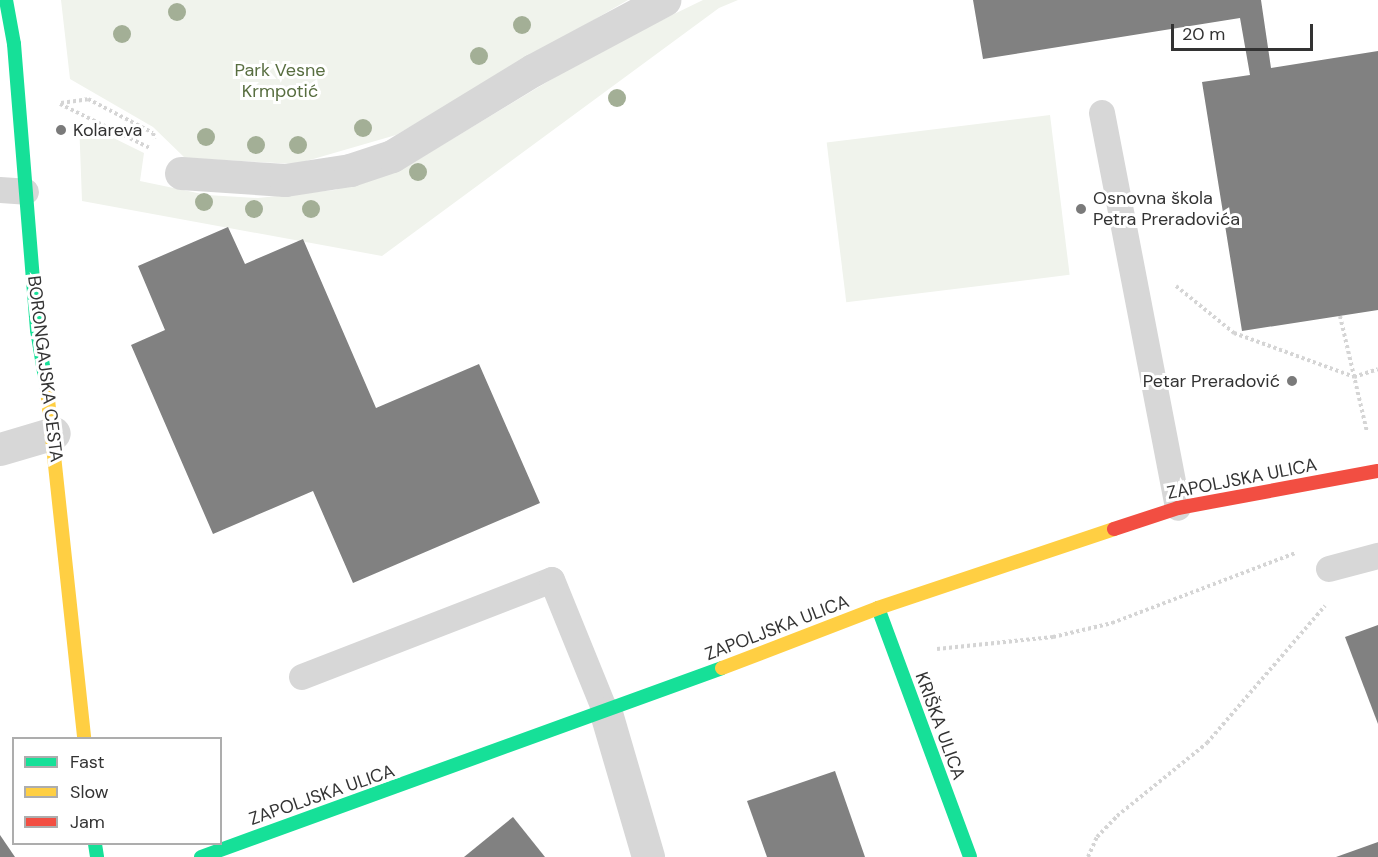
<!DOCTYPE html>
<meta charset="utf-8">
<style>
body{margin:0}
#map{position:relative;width:1378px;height:857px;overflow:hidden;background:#fff;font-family:"DM Sans",sans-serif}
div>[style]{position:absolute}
.green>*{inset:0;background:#f0f3ec;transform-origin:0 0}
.building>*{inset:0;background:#818181}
.path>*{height:4px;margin-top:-2px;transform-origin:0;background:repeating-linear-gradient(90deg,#d5d5d5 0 3px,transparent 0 6px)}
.lane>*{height:26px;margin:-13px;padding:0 13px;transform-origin:13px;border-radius:13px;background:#d7d7d7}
.street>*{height:33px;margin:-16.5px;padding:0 16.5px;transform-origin:16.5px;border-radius:16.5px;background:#d7d7d7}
.fast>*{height:14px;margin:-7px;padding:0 7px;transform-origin:7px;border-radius:7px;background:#16e098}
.slow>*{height:14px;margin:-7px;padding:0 7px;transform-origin:7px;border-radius:7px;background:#ffcf43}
.jam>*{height:14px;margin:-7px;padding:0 7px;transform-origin:7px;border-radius:7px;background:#f24e42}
.trees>*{width:18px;height:18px;margin:-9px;border-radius:50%;background:#a3af96}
.dots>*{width:16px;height:16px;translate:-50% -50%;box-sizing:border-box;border:3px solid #fff;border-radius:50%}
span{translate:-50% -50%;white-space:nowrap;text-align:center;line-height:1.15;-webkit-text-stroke:6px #fff;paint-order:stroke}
.park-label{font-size:18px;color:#586e40}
.poi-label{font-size:18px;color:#333}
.left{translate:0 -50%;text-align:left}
.right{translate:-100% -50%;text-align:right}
.street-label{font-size:18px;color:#333}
.legend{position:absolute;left:12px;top:737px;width:210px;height:108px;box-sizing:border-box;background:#fff;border:2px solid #adadad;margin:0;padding:8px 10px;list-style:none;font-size:18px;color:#333}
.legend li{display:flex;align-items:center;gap:12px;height:30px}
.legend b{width:30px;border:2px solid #adadad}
.scale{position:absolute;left:1171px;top:24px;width:142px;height:27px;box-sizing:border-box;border:3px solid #333;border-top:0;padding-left:8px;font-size:18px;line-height:21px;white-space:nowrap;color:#333;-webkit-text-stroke:4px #fff;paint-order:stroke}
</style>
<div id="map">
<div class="green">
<div style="clip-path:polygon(61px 0,628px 0,396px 135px,296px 164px,185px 158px,153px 127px,70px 79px)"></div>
<div style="clip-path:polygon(703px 0,738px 0,719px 8px,382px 256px,82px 201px,79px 121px,144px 153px,140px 181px,207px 195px,258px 198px,335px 190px,409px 165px,600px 50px)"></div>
<div style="left:1050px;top:115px;width:161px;height:225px;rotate:83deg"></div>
</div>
<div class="building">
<div style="clip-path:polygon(973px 0,1261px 0,1271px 68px,1378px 51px,1378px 310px,1242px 331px,1202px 82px,1250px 75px,1240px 18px,983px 59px)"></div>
<div style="clip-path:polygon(228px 227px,245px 264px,303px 239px,376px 408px,479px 364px,540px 503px,353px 583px,313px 491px,213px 534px,131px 345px,165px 330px,138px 266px)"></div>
<div style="clip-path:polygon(1378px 625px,1378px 724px,1345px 637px)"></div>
<div style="clip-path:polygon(835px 771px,865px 857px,767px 857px,747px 801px)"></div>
<div style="clip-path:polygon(513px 817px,545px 857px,464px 857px)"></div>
<div style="clip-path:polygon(0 835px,15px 857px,0 857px)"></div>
<div style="clip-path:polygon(1378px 842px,1378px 857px,1336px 857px)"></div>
</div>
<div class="path">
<div style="left:61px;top:103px;width:27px;rotate:-8deg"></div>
<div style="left:88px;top:99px;width:73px;rotate:27.6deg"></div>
<div style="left:153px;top:133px;width:6px;rotate:72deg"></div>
<div style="left:60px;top:104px;width:100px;rotate:26.1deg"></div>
<div style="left:1176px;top:286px;width:75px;rotate:39deg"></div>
<div style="left:1234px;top:333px;width:128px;rotate:20.1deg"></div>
<div style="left:1354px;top:377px;width:25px;rotate:-18deg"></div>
<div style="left:1340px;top:316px;width:119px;rotate:76.9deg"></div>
<div style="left:937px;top:649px;width:117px;rotate:-5.9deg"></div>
<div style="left:1053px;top:637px;width:61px;rotate:-13.3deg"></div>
<div style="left:1112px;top:623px;width:196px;rotate:-20.9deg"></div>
<div style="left:1088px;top:857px;width:22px;rotate:-66deg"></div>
<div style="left:1097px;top:837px;width:29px;rotate:-46deg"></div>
<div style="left:1117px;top:816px;width:116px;rotate:-39deg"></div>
<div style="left:1207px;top:743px;width:181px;rotate:-49.3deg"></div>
</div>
<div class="lane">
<div style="left:1102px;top:113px;width:402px;rotate:79.1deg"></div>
<div style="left:0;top:190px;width:26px;rotate:4deg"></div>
<div style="left:1329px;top:569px;width:51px;rotate:-14.9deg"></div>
<div style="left:302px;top:677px;width:268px;rotate:-21.2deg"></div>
<div style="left:552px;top:580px;width:144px;rotate:67.9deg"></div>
</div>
<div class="street">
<div style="left:181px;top:173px;width:104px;rotate:3.9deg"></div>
<div style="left:285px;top:180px;width:66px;rotate:-8.7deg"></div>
<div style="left:350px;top:170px;width:44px;rotate:-18.4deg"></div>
<div style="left:392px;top:156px;width:165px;rotate:-31.4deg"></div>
<div style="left:533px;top:70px;width:149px;rotate:-28.1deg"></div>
<div style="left:0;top:449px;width:56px;rotate:-16.5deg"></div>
<div style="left:606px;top:713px;width:150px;rotate:73.7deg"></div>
</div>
<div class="fast">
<div style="left:6px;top:0;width:45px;rotate:79.7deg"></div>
<div style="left:14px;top:44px;width:287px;rotate:85.4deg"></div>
<div style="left:37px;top:330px;width:61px;rotate:80.5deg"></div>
<div style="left:878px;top:608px;width:265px;rotate:69.7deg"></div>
<div style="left:95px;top:844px;width:13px;rotate:81deg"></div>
<div style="left:201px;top:857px;width:554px;rotate:-19.94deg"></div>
</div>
<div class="slow">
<div style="left:47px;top:390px;width:350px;rotate:83.9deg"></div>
<div style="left:722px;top:668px;width:167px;rotate:-21deg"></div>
<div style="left:878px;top:608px;width:249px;rotate:-18.5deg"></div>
</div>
<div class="jam">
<div style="left:1114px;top:529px;width:67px;rotate:-18.2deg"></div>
<div style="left:1178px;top:508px;width:203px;rotate:-10.5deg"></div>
</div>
<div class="trees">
<div style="left:177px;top:12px"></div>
<div style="left:522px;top:25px"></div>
<div style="left:122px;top:34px"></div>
<div style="left:479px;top:56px"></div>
<div style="left:617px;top:98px"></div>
<div style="left:363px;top:128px"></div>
<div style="left:206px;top:137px"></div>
<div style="left:256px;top:145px"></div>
<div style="left:298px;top:145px"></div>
<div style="left:418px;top:172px"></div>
<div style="left:204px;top:202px"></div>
<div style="left:254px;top:209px"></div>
<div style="left:311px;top:209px"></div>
</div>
<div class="dots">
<div style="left:61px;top:130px;background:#7a7a7a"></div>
<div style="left:1081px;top:209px;background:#7a7a7a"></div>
<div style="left:1292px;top:381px;background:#7a7a7a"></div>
</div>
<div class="park-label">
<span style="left:280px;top:81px">Park Vesne<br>Krmpotić</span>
</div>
<div class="poi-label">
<span class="left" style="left:73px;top:130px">Kolareva</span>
<span class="left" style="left:1093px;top:209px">Osnovna škola<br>Petra Preradovića</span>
<span class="right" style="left:1280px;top:381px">Petar Preradović</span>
</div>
<div class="street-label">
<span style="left:45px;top:369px;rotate:83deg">BORONGAJSKA CESTA</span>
<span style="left:1242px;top:479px;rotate:-11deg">ZAPOLJSKA ULICA</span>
<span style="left:777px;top:628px;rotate:-21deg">ZAPOLJSKA ULICA</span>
<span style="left:940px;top:726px;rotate:70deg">KRIŠKA ULICA</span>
<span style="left:322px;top:795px;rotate:-19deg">ZAPOLJSKA ULICA</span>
</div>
<ul class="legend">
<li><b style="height:8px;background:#16e098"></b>Fast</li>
<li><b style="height:8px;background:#ffcf43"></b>Slow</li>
<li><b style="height:8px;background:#f24e42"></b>Jam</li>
</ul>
<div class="scale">20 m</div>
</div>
